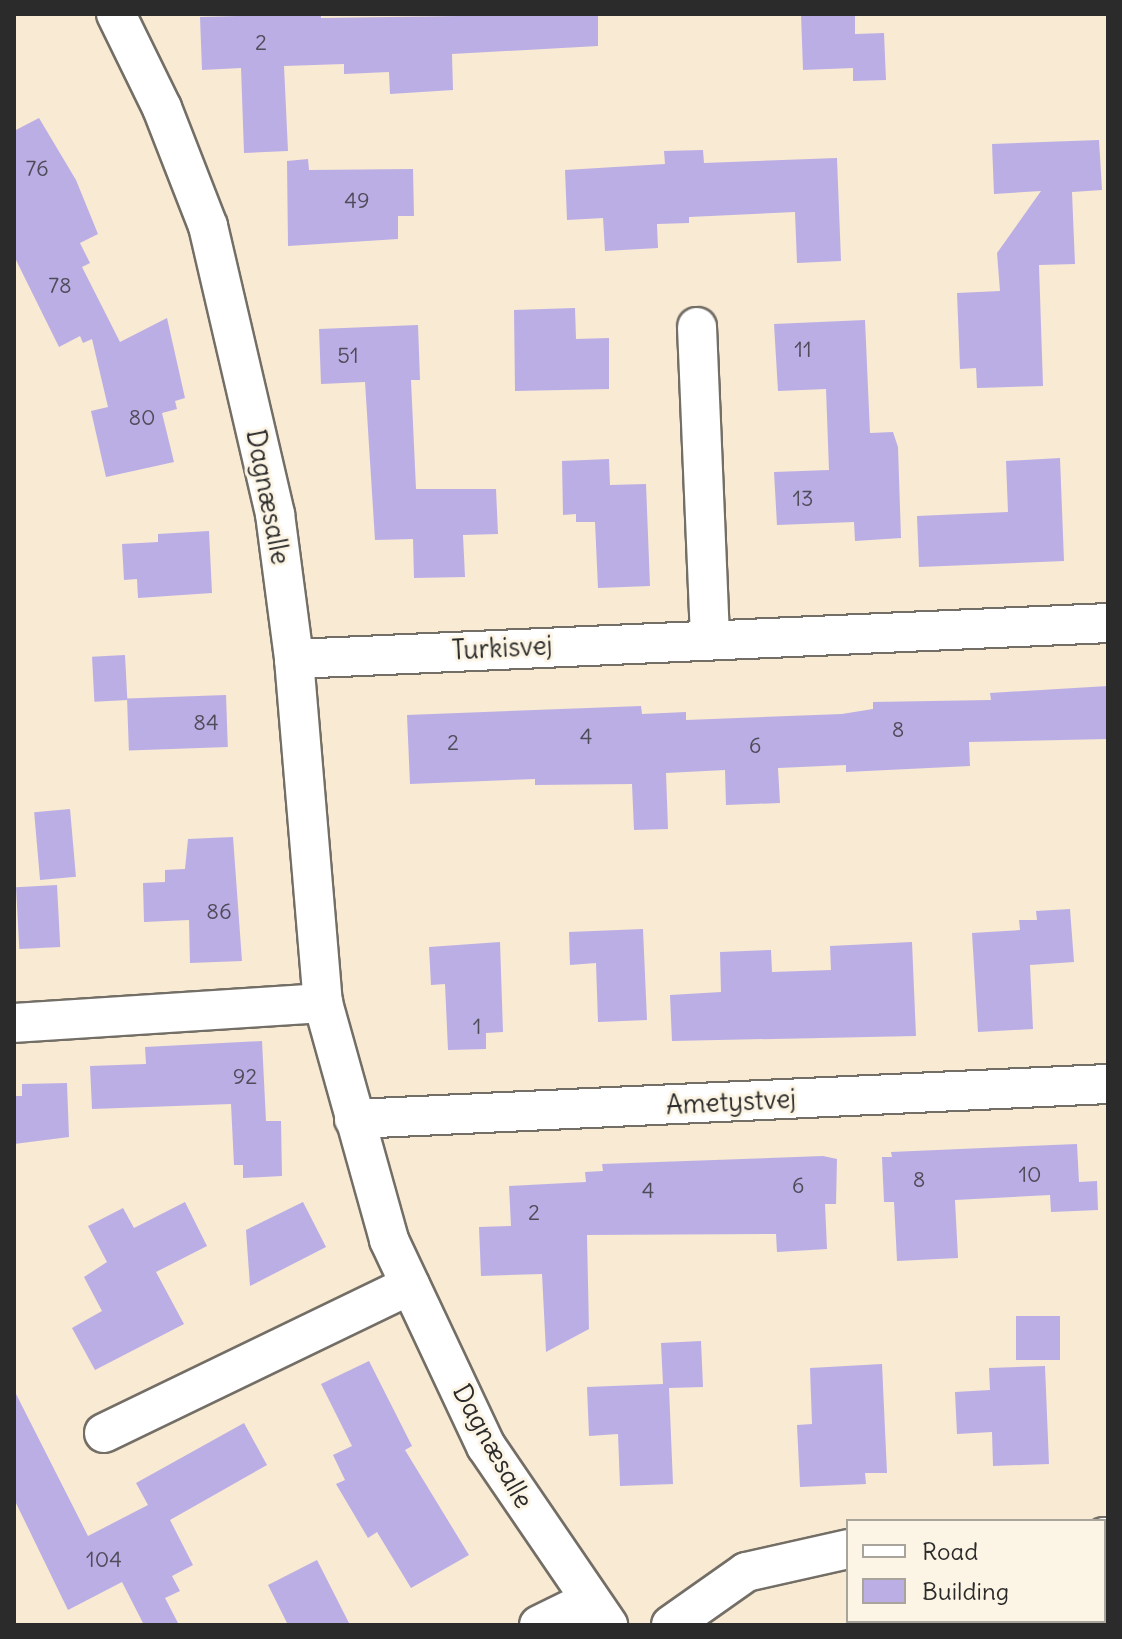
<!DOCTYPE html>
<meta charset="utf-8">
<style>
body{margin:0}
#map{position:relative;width:1122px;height:1639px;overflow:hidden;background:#f8ead3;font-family:Delius,sans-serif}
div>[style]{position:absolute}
.building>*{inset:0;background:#bbaee5;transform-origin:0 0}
.roads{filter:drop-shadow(2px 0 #736e66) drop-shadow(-2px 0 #736e66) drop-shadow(0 2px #736e66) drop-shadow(0 -2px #736e66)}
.street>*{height:38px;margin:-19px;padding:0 19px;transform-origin:19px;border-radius:19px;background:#fff}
span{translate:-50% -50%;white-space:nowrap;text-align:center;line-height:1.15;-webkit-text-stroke:6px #fcf5e5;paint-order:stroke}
.number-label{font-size:22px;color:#4f4c5a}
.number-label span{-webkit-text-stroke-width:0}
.street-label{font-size:26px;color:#2b2b2b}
.frame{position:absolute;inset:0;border:16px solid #2b2b2b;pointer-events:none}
.legend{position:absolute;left:846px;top:1519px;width:260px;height:104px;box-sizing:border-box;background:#fcf5e5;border:2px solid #a8a49b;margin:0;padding:10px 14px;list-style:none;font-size:24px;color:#2b2b2b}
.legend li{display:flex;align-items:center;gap:16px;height:40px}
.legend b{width:40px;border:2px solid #a8a49b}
</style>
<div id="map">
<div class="building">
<div style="clip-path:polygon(321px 14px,321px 18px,598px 14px,598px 46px,452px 54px,453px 90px,390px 94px,389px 72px,344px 74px,344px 64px,284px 66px,288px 151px,244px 153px,241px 68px,202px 70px,200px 17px)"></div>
<div style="clip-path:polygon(801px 14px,855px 14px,855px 34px,884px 33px,886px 80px,853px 81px,853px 68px,803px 70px)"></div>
<div style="clip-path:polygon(39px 118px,76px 180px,98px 234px,80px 243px,90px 263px,82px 267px,120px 342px,167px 318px,185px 398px,175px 401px,177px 409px,162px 413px,174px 462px,106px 477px,91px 411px,108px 407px,92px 339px,83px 343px,80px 336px,59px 347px,14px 256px,14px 131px)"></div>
<div style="clip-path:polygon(1099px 140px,1102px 190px,1072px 192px,1075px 264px,1039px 265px,1043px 386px,977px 388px,976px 368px,960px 369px,957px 293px,1000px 291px,997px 253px,1041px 191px,994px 194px,992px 144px)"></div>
<div style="clip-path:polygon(703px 150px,704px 163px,837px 158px,841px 261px,797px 263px,795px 212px,689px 217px,689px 223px,657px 224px,658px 248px,605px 251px,603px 218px,567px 220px,565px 170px,665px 164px,664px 151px)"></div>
<div style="clip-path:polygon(308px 159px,309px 170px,413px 169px,414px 216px,398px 216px,398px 239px,288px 246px,287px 161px)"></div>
<div style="clip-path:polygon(575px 308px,576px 339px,609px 338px,609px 389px,515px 391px,514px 310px)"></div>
<div style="clip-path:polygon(865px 320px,870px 433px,893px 432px,898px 447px,901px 538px,855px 541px,854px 522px,777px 525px,774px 472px,829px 470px,826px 389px,778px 391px,774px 324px)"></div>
<div style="clip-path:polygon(418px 325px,420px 380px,411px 380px,416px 489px,496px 489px,498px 534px,463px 535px,465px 577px,414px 578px,413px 539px,375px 540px,365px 382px,321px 384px,319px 329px)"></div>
<div style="clip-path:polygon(1060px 458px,1064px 561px,919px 567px,917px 516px,1008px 512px,1006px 461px)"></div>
<div style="clip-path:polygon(609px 459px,610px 485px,646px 484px,650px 586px,598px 588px,595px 522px,576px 522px,576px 514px,563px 515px,562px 461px)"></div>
<div style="clip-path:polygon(209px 531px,212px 593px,138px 598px,137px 579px,124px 580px,122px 544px,158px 542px,158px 534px)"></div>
<div style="left:125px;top:655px;width:45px;height:33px;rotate:87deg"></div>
<div style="clip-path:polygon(1108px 686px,1108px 739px,969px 742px,970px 766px,846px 772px,846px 765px,778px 768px,780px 803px,726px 805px,725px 770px,666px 773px,668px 829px,634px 830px,632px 784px,535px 785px,535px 779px,410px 784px,407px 715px,641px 706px,642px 714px,686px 712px,686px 720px,842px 714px,873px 709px,873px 702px,991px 700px,990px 693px)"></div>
<div style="left:226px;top:695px;width:52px;height:99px;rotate:88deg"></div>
<div style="left:70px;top:809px;width:68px;height:36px;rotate:85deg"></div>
<div style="clip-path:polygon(233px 837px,242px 961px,190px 963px,189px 920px,144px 922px,143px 883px,165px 882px,165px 870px,185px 869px,188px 839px)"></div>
<div style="left:57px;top:885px;width:62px;height:41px;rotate:87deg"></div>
<div style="clip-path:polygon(1070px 909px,1074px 962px,1030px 965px,1033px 1029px,978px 1032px,972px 933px,1020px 930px,1019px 920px,1037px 920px,1036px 911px)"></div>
<div style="clip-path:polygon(643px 929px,647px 1020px,598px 1022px,596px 963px,570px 965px,569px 932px)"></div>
<div style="clip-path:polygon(500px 942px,503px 1032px,486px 1033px,486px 1049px,448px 1050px,445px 984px,431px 985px,429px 947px)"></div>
<div style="clip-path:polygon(912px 942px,916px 1036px,672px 1041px,670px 995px,721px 992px,720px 952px,771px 950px,772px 972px,831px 970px,830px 946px)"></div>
<div style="clip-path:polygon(262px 1041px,266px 1121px,281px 1121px,282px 1176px,243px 1178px,243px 1165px,234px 1165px,231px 1104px,92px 1109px,90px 1066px,146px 1064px,145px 1047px)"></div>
<div style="clip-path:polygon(67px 1083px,69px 1137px,14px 1144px,14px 1096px,22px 1096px,22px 1084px)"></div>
<div style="clip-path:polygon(1077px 1144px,1079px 1182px,1097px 1181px,1098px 1210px,1051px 1212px,1050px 1195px,955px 1200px,958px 1258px,897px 1261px,894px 1202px,884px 1202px,882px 1157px,892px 1157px,891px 1152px)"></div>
<div style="clip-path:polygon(823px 1156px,837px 1159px,836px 1204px,825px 1204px,827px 1249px,777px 1252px,776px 1234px,587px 1235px,589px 1329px,546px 1352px,542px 1274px,481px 1276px,479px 1227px,511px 1226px,509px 1186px,586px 1182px,585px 1172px,603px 1171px,602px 1164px)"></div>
<div style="clip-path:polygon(185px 1202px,207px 1246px,156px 1272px,184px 1324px,95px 1370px,72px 1328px,102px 1311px,84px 1277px,107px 1262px,88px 1226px,123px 1208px,134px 1228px)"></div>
<div style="clip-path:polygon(303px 1202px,326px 1247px,250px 1286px,246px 1230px)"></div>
<div style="left:1016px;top:1316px;width:44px;height:44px"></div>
<div style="clip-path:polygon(701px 1341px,703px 1387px,669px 1388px,673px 1484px,620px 1486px,618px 1434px,589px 1436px,587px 1387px,663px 1384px,661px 1343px)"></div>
<div style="clip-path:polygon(369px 1361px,412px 1446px,405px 1450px,469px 1555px,411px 1588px,377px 1532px,368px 1538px,336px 1484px,345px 1480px,333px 1455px,352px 1446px,321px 1384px)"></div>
<div style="clip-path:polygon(882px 1364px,887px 1473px,865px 1473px,866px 1484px,800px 1487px,797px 1425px,812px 1424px,810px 1368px)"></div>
<div style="clip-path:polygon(1045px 1366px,1049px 1464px,993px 1466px,992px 1432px,957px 1434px,955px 1392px,990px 1390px,989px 1368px)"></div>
<div style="clip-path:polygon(14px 1390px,88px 1536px,148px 1505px,136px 1483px,244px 1423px,267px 1465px,170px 1520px,193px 1565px,172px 1576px,180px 1591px,165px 1598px,179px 1625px,144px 1625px,122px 1582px,68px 1610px,14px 1499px)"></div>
<div style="clip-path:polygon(317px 1560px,350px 1625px,288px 1625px,268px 1585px)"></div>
</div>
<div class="roads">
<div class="street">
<div style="left:116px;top:14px;width:105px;rotate:63.9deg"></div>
<div style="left:162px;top:108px;width:127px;rotate:68.7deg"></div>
<div style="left:208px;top:226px;width:296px;rotate:76.9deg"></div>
<div style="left:275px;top:514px;width:146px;rotate:82.5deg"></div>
<div style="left:294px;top:659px;width:345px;rotate:85.2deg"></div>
<div style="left:323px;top:1003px;width:246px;rotate:74.4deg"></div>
<div style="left:389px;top:1240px;width:228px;rotate:64.8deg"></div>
<div style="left:486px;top:1446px;width:217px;rotate:55.7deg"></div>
<div style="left:697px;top:327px;width:310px;rotate:87.6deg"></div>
<div style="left:294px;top:659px;width:815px;rotate:-2.53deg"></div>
<div style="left:14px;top:1023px;width:310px;rotate:-3.7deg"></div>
<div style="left:354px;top:1119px;width:755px;rotate:-2.66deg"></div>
<div style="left:104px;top:1433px;width:340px;rotate:-25.8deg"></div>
<div style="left:1104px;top:1537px;width:4px"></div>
<div style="left:539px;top:1625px;width:55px;rotate:-26.1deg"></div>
<div style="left:671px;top:1625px;width:92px;rotate:-35.2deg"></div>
<div style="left:746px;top:1572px;width:105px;rotate:-12.7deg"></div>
</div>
</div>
<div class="number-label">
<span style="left:261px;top:43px">2</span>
<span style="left:37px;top:169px">76</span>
<span style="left:357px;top:201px">49</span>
<span style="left:60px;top:286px">78</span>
<span style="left:803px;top:350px">11</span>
<span style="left:348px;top:356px">51</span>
<span style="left:142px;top:418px">80</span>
<span style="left:803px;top:499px">13</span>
<span style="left:206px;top:723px">84</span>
<span style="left:898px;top:730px">8</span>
<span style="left:586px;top:737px">4</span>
<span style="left:453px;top:743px">2</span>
<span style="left:755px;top:746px">6</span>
<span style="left:219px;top:912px">86</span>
<span style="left:477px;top:1027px">1</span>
<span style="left:245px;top:1077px">92</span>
<span style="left:1030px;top:1175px">10</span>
<span style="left:919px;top:1180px">8</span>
<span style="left:798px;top:1186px">6</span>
<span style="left:648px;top:1191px">4</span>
<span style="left:534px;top:1213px">2</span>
<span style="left:104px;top:1560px">104</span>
</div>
<div class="street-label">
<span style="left:268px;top:497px;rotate:79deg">Dagnæsalle</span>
<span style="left:502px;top:648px;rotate:-3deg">Turkisvej</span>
<span style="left:731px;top:1102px;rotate:-3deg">Ametystvej</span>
<span style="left:493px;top:1446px;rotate:61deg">Dagnæsalle</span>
</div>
<div class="frame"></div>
<ul class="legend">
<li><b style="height:10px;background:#fff"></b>Road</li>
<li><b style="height:22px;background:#bbaee5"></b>Building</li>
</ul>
</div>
